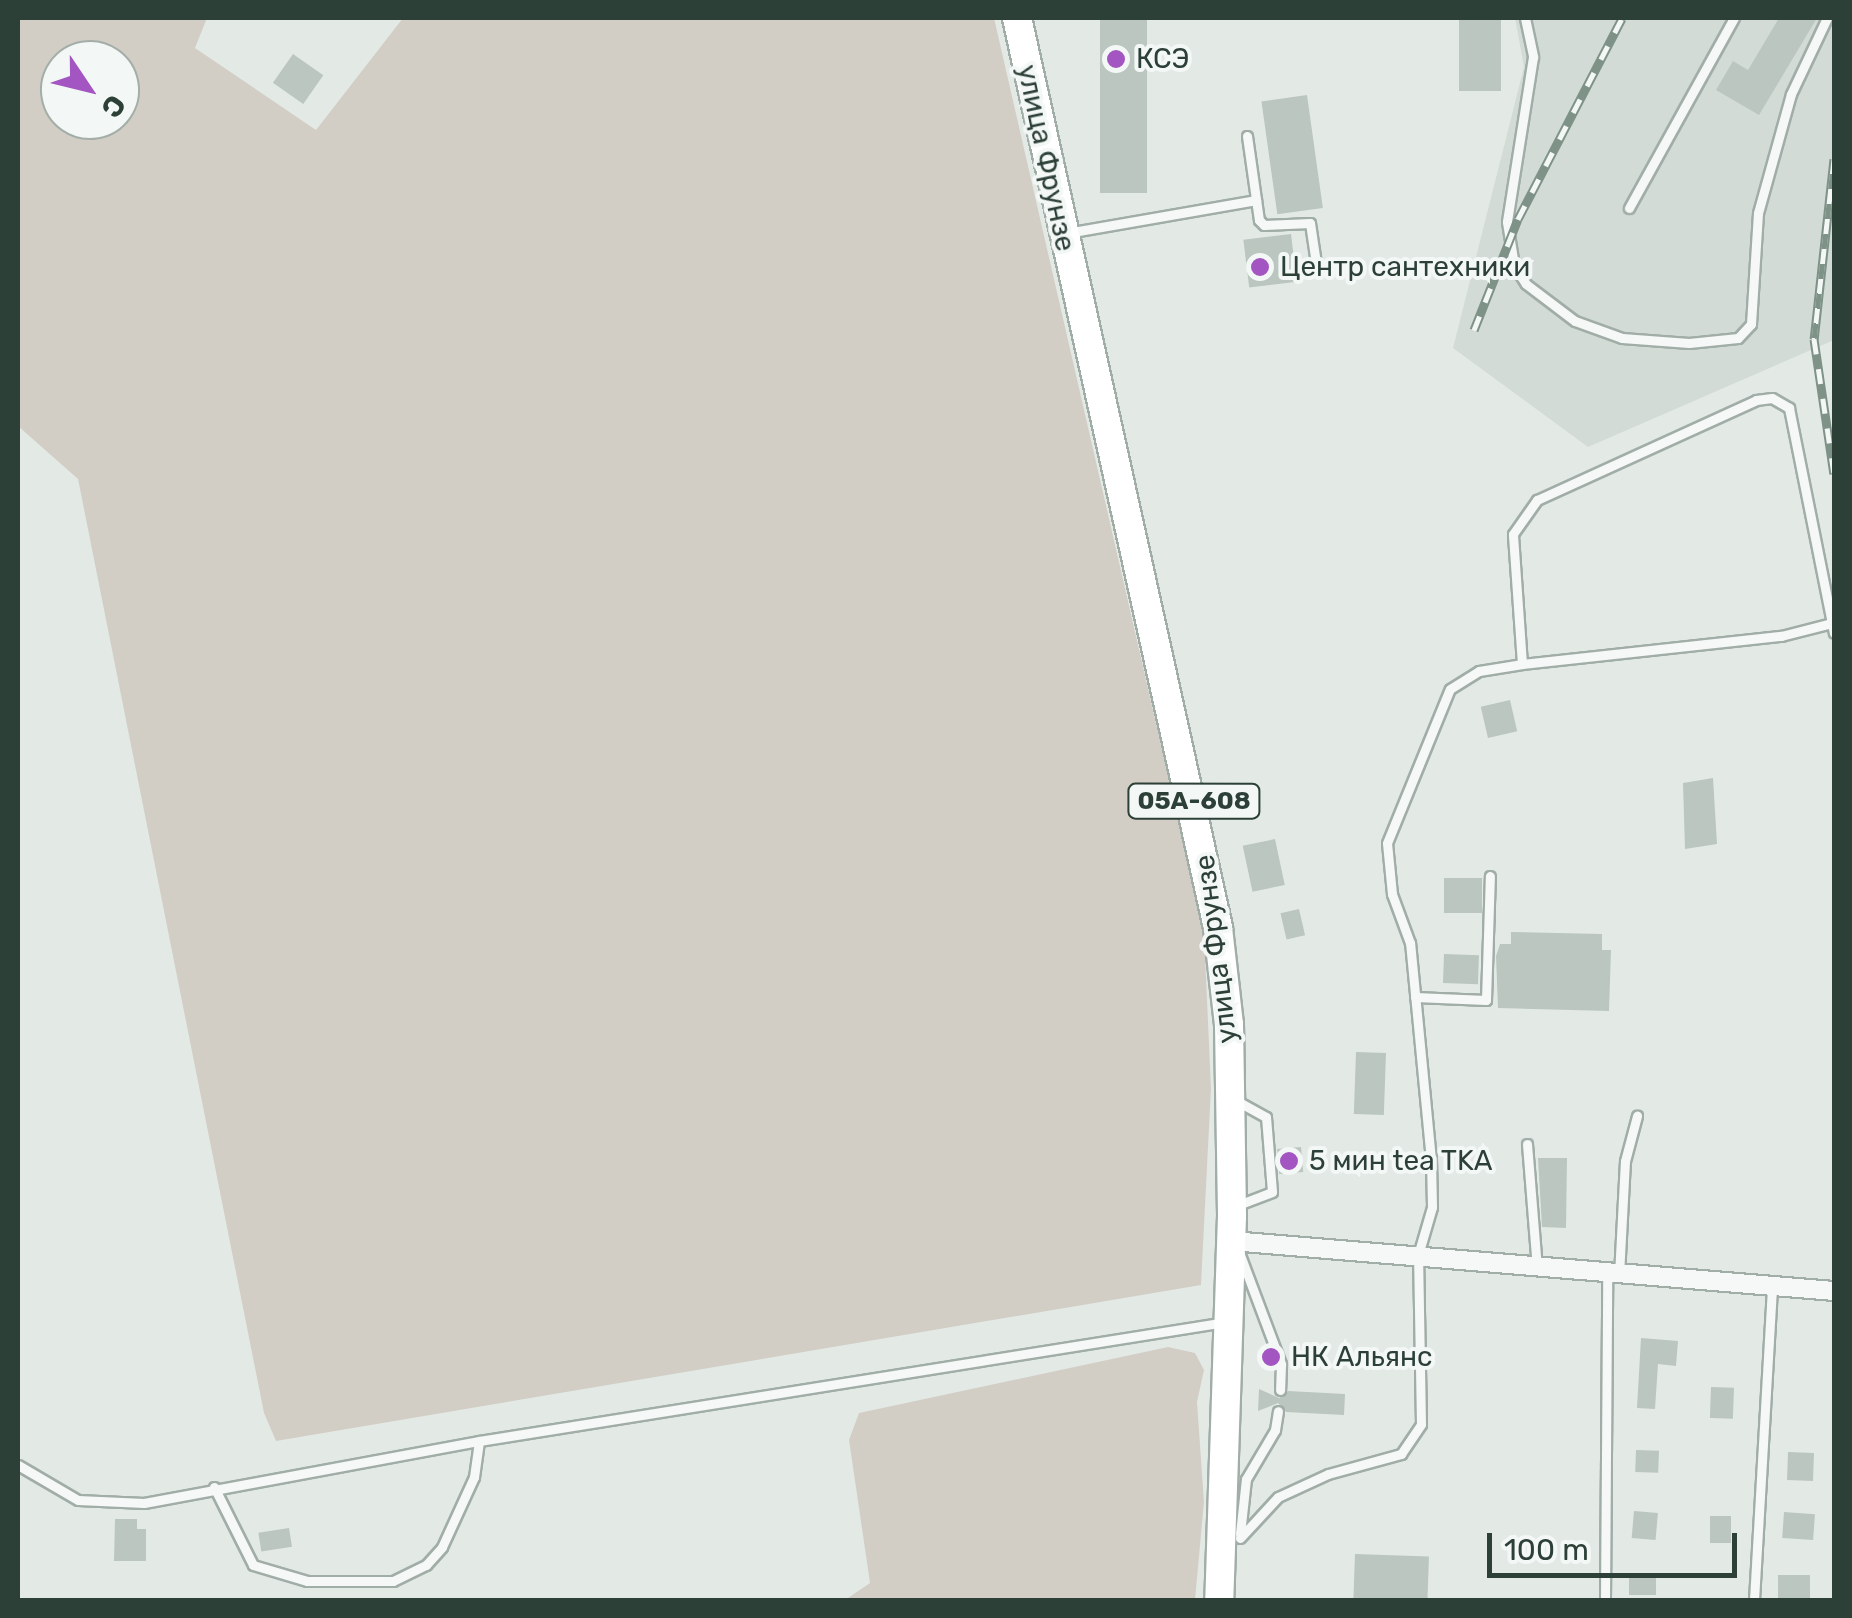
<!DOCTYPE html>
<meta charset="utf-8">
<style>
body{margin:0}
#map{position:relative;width:1852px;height:1618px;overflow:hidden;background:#e3eae6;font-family:Rubik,sans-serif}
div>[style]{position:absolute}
.built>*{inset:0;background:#d2dbd6}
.green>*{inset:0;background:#d3cec5}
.building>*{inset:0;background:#bbc6c0;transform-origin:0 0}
.roads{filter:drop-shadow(2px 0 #a1ada7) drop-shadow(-2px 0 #a1ada7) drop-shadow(0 2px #a1ada7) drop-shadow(0 -2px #a1ada7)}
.service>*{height:9px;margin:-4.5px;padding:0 4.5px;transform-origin:4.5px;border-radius:4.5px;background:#f6f8f7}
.minor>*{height:18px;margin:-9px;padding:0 9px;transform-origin:9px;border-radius:9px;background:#f6f8f7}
.primary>*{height:28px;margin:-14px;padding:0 14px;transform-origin:14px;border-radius:14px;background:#fff}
.rail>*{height:9px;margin-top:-4.5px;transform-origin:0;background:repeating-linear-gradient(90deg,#f3f7f5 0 15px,#7e9288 0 30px);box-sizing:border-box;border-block:2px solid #7e9288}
.dots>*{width:28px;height:28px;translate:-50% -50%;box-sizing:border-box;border:5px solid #f3f7f5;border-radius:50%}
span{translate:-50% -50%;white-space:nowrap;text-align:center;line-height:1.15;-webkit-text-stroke:8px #f3f7f5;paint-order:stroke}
.shield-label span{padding:2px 8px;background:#f3f7f5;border:2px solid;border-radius:8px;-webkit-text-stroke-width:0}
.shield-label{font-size:25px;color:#2d4037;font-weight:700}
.poi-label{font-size:28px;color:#2d4037}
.left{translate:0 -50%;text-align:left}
.street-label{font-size:28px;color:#2d4037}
.frame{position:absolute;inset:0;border:20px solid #2d4037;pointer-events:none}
.north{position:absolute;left:40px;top:40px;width:100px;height:100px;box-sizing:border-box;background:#f3f7f5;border:2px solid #a4aea9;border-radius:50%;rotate:125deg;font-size:28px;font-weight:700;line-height:40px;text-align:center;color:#2d4037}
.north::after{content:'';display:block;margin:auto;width:35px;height:45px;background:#a356c1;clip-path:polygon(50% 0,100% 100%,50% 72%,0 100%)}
.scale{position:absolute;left:1487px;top:1533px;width:250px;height:45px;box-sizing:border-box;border:5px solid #2d4037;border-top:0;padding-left:12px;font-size:30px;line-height:35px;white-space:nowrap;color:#2d4037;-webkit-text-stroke:8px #f3f7f5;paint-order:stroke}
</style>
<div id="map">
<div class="built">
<div style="clip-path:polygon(1515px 18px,1834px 18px,1834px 340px,1588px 447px,1453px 348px,1524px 67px)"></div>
</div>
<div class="green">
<div style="clip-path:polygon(evenodd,18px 18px,207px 18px,195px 48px,316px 130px,403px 18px,994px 18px,1204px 932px,1211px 1088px,1201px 1285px,276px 1441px,264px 1413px,78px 479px,18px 426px,18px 18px,60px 60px,120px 60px,120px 120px,60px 120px,60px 60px)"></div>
<div style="clip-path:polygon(1168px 1347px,1195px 1353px,1204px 1370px,1197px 1402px,1204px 1502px,1195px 1600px,845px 1600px,870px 1583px,849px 1440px,859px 1413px)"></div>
</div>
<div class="building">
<div style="left:1100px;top:18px;width:47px;height:175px"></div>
<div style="left:1459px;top:18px;width:42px;height:73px"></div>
<div style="clip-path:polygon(1779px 18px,1817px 18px,1759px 115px,1716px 90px,1733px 61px,1748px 70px)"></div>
<div style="left:293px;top:54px;width:37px;height:35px;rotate:35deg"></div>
<div style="left:1307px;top:95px;width:114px;height:46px;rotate:82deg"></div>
<div style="left:1291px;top:234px;width:48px;height:48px;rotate:83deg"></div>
<div style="left:1510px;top:700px;width:32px;height:30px;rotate:77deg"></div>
<div style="clip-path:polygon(1713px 778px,1717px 844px,1685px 849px,1683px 783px)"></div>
<div style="left:1275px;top:839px;width:47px;height:33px;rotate:78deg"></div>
<div style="left:1444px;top:878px;width:38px;height:35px"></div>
<div style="left:1299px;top:909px;width:27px;height:19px;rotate:77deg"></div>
<div style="clip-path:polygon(1511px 932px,1602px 934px,1602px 950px,1611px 950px,1609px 1011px,1498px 1008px,1496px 956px,1500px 944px,1511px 944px)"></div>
<div style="left:1444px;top:954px;width:35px;height:29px;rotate:2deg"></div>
<div style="left:1356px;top:1052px;width:30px;height:62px;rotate:2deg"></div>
<div style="left:1301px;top:1147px;width:25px;height:24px;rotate:85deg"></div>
<div style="clip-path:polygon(1538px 1158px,1567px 1158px,1566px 1228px,1542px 1227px)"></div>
<div style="clip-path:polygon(1641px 1338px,1678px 1341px,1676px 1366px,1658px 1364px,1655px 1409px,1637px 1408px)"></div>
<div style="left:1711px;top:1387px;width:23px;height:31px;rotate:2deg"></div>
<div style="clip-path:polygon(1259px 1389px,1279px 1398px,1288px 1391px,1345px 1394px,1344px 1415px,1286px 1412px,1278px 1403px,1258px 1411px)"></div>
<div style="left:1636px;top:1450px;width:23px;height:22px;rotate:2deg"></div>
<div style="left:1788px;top:1452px;width:26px;height:28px;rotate:2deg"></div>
<div style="left:1634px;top:1511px;width:24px;height:27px;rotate:5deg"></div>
<div style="left:1784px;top:1512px;width:31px;height:26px;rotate:4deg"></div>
<div style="left:1710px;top:1516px;width:21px;height:27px"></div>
<div style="clip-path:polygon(115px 1519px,137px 1519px,137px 1529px,146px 1529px,146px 1561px,114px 1561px)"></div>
<div style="left:289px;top:1528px;width:19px;height:31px;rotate:81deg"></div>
<div style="left:1355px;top:1554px;width:74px;height:46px;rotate:2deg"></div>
<div style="left:1778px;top:1575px;width:32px;height:23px"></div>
<div style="left:1629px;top:1576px;width:27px;height:19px"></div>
</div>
<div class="roads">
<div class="service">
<div style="left:1525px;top:18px;width:40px;rotate:78deg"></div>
<div style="left:1533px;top:57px;width:167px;rotate:99deg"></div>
<div style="left:1507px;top:222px;width:44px;rotate:80.8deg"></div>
<div style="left:1514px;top:265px;width:22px;rotate:58deg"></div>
<div style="left:1526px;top:284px;width:61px;rotate:37.1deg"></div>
<div style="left:1575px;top:321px;width:50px;rotate:19.9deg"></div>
<div style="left:1622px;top:338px;width:67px;rotate:4.3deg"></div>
<div style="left:1689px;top:343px;width:49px;rotate:-5.8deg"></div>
<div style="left:1738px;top:338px;width:19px;rotate:-47deg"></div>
<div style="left:1751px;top:324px;width:111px;rotate:-86.4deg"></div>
<div style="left:1758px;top:213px;width:123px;rotate:-74.5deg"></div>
<div style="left:1791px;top:94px;width:84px;rotate:-64.7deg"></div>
<div style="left:1247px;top:136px;width:85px;rotate:81.9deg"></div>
<div style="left:1259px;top:220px;width:7px;rotate:45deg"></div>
<div style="left:1264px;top:225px;width:46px;rotate:-2.5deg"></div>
<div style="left:1310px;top:223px;width:48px;rotate:81.5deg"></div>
<div style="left:1629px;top:208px;width:217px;rotate:-61.1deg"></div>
<div style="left:1067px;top:233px;width:192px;rotate:-9.9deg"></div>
<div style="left:1522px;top:664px;width:130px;rotate:-94deg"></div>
<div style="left:1513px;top:534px;width:42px;rotate:-54.8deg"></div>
<div style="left:1537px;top:500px;width:241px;rotate:-24.5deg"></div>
<div style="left:1756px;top:400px;width:16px;rotate:-7deg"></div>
<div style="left:1772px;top:398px;width:20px;rotate:30deg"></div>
<div style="left:1789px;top:408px;width:219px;rotate:78.7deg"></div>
<div style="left:1415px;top:997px;width:71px;rotate:2.4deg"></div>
<div style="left:1486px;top:1000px;width:124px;rotate:-88.2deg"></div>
<div style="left:1237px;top:1101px;width:33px;rotate:29deg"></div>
<div style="left:1266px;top:1117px;width:75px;rotate:85.4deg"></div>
<div style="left:1272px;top:1192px;width:36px;rotate:159deg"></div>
<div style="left:1527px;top:1144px;width:123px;rotate:85.4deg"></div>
<div style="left:1239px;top:1252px;width:120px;rotate:69.4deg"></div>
<div style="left:1281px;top:1364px;width:26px;rotate:92deg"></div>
<div style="left:1619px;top:1275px;width:114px;rotate:-87deg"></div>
<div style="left:1625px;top:1161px;width:47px;rotate:-75.1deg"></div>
<div style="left:18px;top:1465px;width:69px;rotate:30.3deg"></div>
<div style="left:78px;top:1500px;width:66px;rotate:2.6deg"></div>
<div style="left:144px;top:1503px;width:341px;rotate:-10.5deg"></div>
<div style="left:479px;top:1441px;width:755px;rotate:-9.06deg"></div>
<div style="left:214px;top:1487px;width:87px;rotate:63.4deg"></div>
<div style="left:253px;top:1565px;width:56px;rotate:16.5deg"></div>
<div style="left:307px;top:1581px;width:86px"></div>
<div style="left:393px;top:1581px;width:37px;rotate:-26deg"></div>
<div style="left:426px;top:1565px;width:24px;rotate:-48deg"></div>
<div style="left:442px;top:1547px;width:77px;rotate:-65.4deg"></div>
<div style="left:474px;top:1477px;width:36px;rotate:-82deg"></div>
<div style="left:1240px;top:1534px;width:55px;rotate:-83.8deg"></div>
<div style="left:1246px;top:1479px;width:57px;rotate:-59.4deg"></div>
<div style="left:1275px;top:1430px;width:19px;rotate:-81deg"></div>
<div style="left:1240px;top:1538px;width:56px;rotate:-47.2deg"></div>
<div style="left:1278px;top:1497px;width:55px;rotate:-24.7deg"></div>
<div style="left:1328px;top:1474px;width:76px;rotate:-15.3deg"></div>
<div style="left:1401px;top:1454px;width:36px;rotate:-56deg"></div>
<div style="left:1421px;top:1424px;width:169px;rotate:-91deg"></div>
<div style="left:1418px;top:1255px;width:50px;rotate:-73.7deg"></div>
<div style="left:1432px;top:1207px;width:47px;rotate:-91.2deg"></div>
<div style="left:1431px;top:1160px;width:218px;rotate:-95.5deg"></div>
<div style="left:1410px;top:943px;width:52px;rotate:-110.2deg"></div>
<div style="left:1392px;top:894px;width:51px;rotate:-95.6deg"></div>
<div style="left:1387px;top:843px;width:166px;rotate:-67.8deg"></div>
<div style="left:1450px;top:689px;width:34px;rotate:-32deg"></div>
<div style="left:1479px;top:671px;width:44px;rotate:-9.2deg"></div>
<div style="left:1522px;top:664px;width:261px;rotate:-6.2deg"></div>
<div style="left:1781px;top:636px;width:53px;rotate:-14.3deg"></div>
<div style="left:1832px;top:623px;width:10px;rotate:79deg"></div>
<div style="left:1605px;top:1600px;width:325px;rotate:-89.6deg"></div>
<div style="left:1754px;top:1600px;width:312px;rotate:-86.7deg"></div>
</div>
<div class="minor">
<div style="left:1231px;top:1241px;width:605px;rotate:4.74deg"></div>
</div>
<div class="primary">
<div style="left:1017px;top:18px;width:932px;rotate:77.54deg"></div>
<div style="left:1218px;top:928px;width:97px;rotate:83.5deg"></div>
<div style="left:1229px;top:1024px;width:192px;rotate:89.1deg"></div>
<div style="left:1232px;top:1216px;width:384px;rotate:91.9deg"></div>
</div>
</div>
<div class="rail">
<div style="left:1834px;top:159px;width:181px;rotate:96.3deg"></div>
<div style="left:1814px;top:339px;width:136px;rotate:81.6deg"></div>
<div style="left:1474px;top:330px;width:119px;rotate:-68.4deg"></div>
<div style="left:1518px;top:219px;width:226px;rotate:-62.6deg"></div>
</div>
<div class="dots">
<div style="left:1116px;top:59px;background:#a356c1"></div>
<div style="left:1260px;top:267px;background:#a356c1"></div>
<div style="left:1289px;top:1161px;background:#a356c1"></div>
<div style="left:1271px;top:1357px;background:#a356c1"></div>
</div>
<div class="shield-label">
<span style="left:1194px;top:801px">05А-608</span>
</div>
<div class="poi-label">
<span class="left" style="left:1136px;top:59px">КСЭ</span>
<span class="left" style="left:1280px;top:267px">Центр сантехники</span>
<span class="left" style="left:1309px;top:1161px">5 мин tea TKA</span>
<span class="left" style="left:1291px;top:1357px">НК Альянс</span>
</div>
<div class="street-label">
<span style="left:1046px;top:158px;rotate:78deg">улица Фрунзе</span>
<span style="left:1216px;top:949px;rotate:-97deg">улица Фрунзе</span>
</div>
<div class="frame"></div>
<div class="north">С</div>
<div class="scale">100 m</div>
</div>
